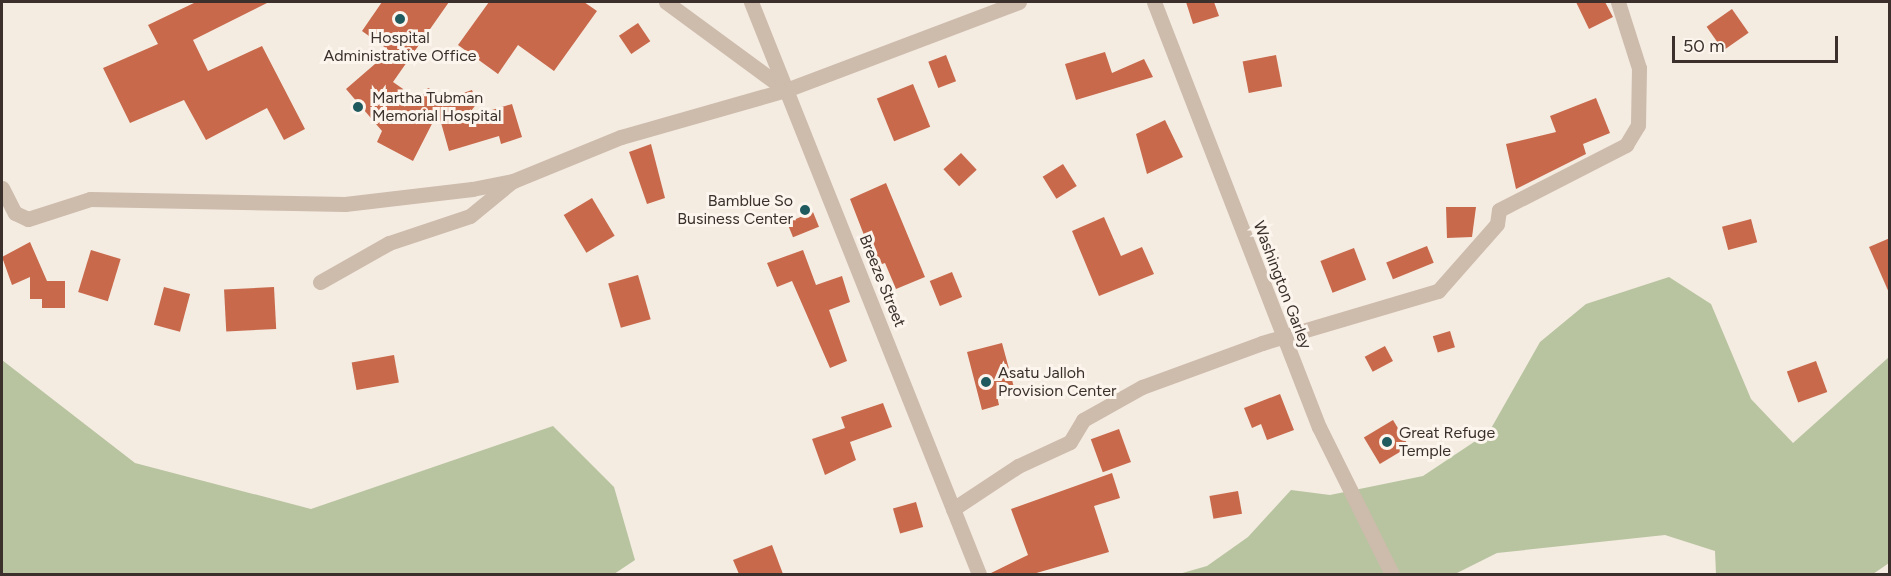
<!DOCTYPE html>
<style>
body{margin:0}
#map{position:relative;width:1891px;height:576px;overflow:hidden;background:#f4ebe1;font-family:Figtree,sans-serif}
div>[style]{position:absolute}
.green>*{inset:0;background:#b8c4a0}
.building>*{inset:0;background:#c8694b;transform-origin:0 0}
.minor>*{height:15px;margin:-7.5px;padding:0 7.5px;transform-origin:7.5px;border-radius:7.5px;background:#cdbbac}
.dots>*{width:16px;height:16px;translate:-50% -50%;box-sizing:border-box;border:3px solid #fbf5ee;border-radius:50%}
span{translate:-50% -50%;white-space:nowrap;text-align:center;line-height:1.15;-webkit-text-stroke:6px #fbf5ee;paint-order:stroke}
.poi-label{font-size:16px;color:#3b302b}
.left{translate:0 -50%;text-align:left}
.right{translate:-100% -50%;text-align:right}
.street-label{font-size:16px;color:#3b302b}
.frame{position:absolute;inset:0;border:3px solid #3b302b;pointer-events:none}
.scale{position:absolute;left:1672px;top:36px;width:166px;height:27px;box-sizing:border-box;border:3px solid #3b302b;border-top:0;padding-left:8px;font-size:18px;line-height:21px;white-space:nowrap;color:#3b302b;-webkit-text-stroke:4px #fbf5ee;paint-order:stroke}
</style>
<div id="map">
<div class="green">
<div style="clip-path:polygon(1669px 277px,1711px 304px,1751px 399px,1793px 443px,1889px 357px,1889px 563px,1873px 574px,1716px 574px,1715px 551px,1665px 535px,1497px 553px,1455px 574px,1179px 574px,1207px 566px,1248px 537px,1291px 490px,1330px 495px,1423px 476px,1489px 432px,1540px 342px,1586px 304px)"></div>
<div style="clip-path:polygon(2px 360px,135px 463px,311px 509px,553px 426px,614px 487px,635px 560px,614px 574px,2px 574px)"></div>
</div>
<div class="building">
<div style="clip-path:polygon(196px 2px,269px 2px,193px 40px,208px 71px,262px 46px,305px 129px,284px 140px,267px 108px,206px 140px,184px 100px,130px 123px,103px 68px,158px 44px,148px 25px)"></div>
<div style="clip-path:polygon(382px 2px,449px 2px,393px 82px,419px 100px,428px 88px,449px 98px,472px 90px,477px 103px,466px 118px,512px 104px,522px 137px,501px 144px,499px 136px,449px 151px,438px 112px,413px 161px,377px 142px,382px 131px,346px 89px,390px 51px,362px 31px)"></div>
<div style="clip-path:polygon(489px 2px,584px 2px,597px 11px,554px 71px,518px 45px,498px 74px,458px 45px)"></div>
<div style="clip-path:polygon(1186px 2px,1214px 2px,1219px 16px,1193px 24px)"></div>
<div style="clip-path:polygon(1576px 2px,1605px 2px,1613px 17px,1589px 29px)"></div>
<div style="left:1732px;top:9px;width:29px;height:31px;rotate:55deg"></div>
<div style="left:638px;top:23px;width:22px;height:23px;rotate:56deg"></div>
<div style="clip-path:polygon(1105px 52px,1112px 73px,1144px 59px,1153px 77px,1076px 100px,1065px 64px)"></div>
<div style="left:946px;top:55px;width:28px;height:19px;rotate:69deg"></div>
<div style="left:1276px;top:55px;width:32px;height:34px;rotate:79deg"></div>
<div style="left:913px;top:84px;width:46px;height:39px;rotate:68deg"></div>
<div style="clip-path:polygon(1596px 98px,1610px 133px,1583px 144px,1586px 154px,1516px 189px,1506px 144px,1556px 132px,1550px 116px)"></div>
<div style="clip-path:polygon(1165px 120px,1183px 157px,1147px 174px,1136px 134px)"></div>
<div style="clip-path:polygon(651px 144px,665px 198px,647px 204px,629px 152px)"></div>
<div style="left:961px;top:153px;width:23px;height:24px;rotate:47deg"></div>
<div style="left:1063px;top:164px;width:26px;height:24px;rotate:58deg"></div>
<div style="clip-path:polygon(886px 183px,925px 277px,896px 289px,885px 263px,876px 266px,850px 199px)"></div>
<div style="left:592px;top:198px;width:44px;height:33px;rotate:59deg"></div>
<div style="clip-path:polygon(1446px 207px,1476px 207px,1472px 237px,1447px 238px)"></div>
<div style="left:813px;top:212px;width:16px;height:28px;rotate:68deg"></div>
<div style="clip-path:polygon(1104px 217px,1121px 256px,1142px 247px,1154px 274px,1099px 296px,1072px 231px)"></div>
<div style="left:1751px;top:219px;width:24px;height:30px;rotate:75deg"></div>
<div style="clip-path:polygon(1890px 238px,1890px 295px,1869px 247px)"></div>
<div style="clip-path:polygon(30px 242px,47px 281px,65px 281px,65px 308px,42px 308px,42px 299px,30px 299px,30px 277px,12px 285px,2px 257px)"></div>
<div style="left:1427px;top:246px;width:18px;height:44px;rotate:68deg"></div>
<div style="left:1354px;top:248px;width:34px;height:36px;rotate:69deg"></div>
<div style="left:91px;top:250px;width:31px;height:44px;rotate:17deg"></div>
<div style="clip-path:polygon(803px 250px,816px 285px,842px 276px,850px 302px,829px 310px,847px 361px,830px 368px,792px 281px,777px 287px,767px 263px)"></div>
<div style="left:952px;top:272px;width:27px;height:24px;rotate:68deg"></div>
<div style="left:638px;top:275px;width:46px;height:31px;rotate:74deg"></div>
<div style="left:164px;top:287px;width:27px;height:39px;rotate:15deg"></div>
<div style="left:274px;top:287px;width:42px;height:50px;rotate:87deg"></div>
<div style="left:1450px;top:331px;width:17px;height:18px;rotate:73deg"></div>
<div style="clip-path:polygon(1002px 343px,1015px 391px,997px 396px,999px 405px,982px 410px,967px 352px)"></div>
<div style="left:1385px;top:346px;width:17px;height:23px;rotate:62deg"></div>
<div style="left:394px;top:355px;width:28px;height:43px;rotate:80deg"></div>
<div style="left:1816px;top:361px;width:33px;height:31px;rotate:70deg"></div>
<div style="clip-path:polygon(1280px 394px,1294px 430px,1267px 440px,1261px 424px,1252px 428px,1244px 408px)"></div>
<div style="clip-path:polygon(883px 403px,892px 427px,850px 442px,856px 460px,825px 475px,812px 439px,845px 428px,841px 417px)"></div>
<div style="left:1393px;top:420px;width:31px;height:34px;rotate:59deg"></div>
<div style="left:1119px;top:429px;width:35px;height:30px;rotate:70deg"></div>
<div style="clip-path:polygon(1112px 473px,1120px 498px,1094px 506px,1109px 552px,1033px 574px,989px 574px,1028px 555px,1011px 509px)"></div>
<div style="left:1238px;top:491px;width:23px;height:29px;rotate:80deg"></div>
<div style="left:916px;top:502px;width:26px;height:24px;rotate:74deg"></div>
<div style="clip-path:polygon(772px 545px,783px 574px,739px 574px,733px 560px)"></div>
</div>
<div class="minor">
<div style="left:666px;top:2px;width:149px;rotate:36.3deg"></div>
<div style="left:751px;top:2px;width:616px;rotate:68.27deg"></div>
<div style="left:1154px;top:2px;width:456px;rotate:68.8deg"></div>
<div style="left:1319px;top:427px;width:164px;rotate:63.6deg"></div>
<div style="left:2px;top:188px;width:28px;rotate:63deg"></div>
<div style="left:15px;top:213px;width:14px;rotate:25deg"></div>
<div style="left:28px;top:219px;width:65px;rotate:-17.9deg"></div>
<div style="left:90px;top:199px;width:255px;rotate:1.1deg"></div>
<div style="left:345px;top:204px;width:128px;rotate:-6.7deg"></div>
<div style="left:472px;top:189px;width:42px;rotate:-11deg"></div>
<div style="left:513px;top:181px;width:117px;rotate:-22.2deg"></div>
<div style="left:621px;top:137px;width:172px;rotate:-15.9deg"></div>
<div style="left:786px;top:90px;width:249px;rotate:-20.7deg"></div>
<div style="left:320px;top:282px;width:79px;rotate:-29.5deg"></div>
<div style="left:389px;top:243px;width:85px;rotate:-18.4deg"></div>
<div style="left:470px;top:216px;width:52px;rotate:-39.5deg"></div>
<div style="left:953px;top:509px;width:78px;rotate:-33.5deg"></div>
<div style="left:1018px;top:466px;width:57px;rotate:-24.8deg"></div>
<div style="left:1070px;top:442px;width:26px;rotate:-59deg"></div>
<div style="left:1083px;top:420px;width:68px;rotate:-29.2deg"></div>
<div style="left:1142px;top:387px;width:128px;rotate:-20.1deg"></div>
<div style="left:1262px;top:343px;width:184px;rotate:-16.5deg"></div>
<div style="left:1438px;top:291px;width:89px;rotate:-48.6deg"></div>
<div style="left:1497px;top:224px;width:14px;rotate:-82deg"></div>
<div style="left:1499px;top:210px;width:143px;rotate:-27.1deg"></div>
<div style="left:1626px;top:145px;width:23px;rotate:-59deg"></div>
<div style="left:1638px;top:125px;width:57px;rotate:-89deg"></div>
<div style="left:1639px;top:68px;width:69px;rotate:-107.7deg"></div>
</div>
<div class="dots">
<div style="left:400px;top:19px;background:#1f5a5e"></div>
<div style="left:358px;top:107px;background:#1f5a5e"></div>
<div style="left:805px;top:210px;background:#1f5a5e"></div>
<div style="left:986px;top:382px;background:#1f5a5e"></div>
<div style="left:1387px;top:442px;background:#1f5a5e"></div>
</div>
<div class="poi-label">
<span style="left:400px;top:47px">Hospital<br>Administrative Office</span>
<span class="left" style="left:372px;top:107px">Martha Tubman<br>Memorial Hospital</span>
<span class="right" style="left:793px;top:210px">Bamblue So<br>Business Center</span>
<span class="left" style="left:998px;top:382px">Asatu Jalloh<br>Provision Center</span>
<span class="left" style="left:1399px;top:442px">Great Refuge<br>Temple</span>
</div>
<div class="street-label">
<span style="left:882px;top:281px;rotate:68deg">Breeze Street</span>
<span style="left:1282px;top:285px;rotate:69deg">Washington Garley</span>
</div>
<div class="frame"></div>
<div class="scale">50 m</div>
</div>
